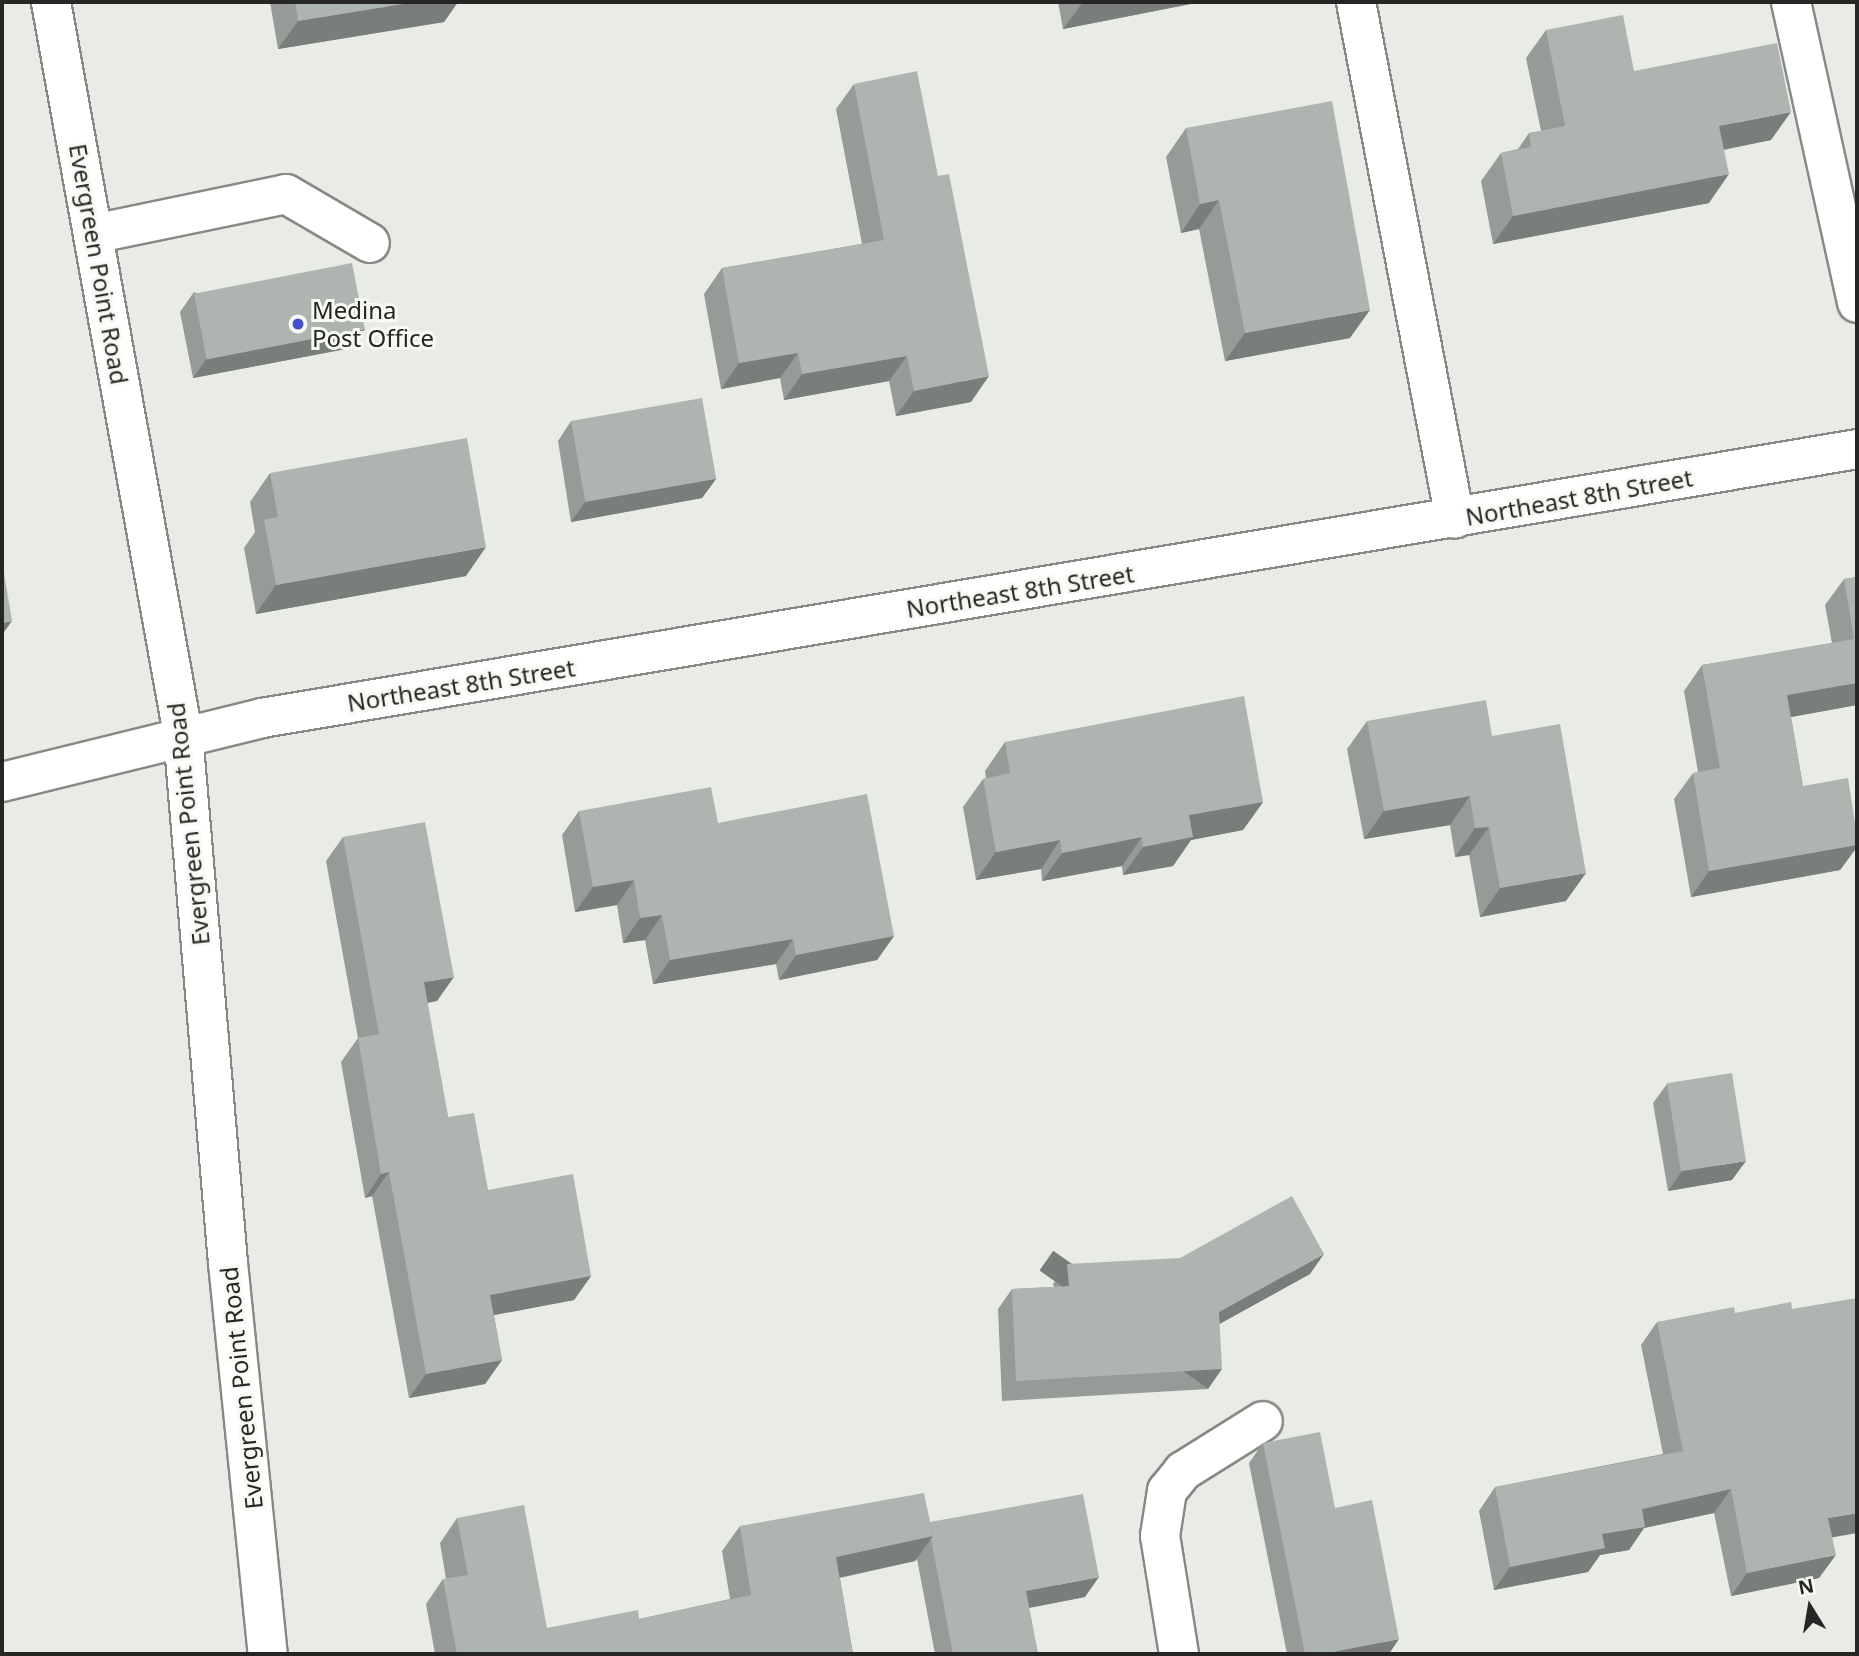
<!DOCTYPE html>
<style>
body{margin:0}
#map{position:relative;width:1859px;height:1656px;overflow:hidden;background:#e9ece6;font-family:"Noto Sans",sans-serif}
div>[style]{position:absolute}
.roads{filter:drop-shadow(2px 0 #878a84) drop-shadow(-2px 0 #878a84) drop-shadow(0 2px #878a84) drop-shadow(0 -2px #878a84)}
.minor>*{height:38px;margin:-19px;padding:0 19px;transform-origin:19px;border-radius:19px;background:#fff}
.wall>*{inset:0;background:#969b97}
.shaded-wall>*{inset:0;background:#7a7e7b;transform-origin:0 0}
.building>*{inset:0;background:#aeb4b0;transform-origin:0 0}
.dots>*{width:19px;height:19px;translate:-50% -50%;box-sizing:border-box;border:4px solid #f7f9f3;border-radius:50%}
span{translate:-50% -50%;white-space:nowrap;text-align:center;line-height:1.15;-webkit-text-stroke:6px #f7f9f3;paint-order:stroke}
.street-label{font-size:24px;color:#262724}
.poi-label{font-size:24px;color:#262724}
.left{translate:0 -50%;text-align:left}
.frame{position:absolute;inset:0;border:4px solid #262724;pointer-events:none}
.north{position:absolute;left:1775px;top:1572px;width:70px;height:70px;-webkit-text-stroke:5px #f7f9f3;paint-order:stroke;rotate:349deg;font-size:19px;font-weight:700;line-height:28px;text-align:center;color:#262724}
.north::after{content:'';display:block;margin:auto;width:24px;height:32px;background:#262724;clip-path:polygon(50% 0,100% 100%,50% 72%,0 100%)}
</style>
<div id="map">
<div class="roads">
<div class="minor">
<div style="left:51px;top:2px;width:744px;rotate:79.78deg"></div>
<div style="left:183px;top:734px;width:531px;rotate:85.14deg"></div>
<div style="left:228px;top:1263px;width:393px;rotate:84.2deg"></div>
<div style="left:1356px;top:2px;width:526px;rotate:79.16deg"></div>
<div style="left:1791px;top:2px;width:308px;rotate:77.6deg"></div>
<div style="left:93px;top:234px;width:197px;rotate:-11.7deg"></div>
<div style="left:286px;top:194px;width:97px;rotate:30.3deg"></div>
<div style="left:2px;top:782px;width:268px;rotate:-13.8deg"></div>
<div style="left:262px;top:718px;width:1618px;rotate:-9.57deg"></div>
<div style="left:1179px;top:1654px;width:120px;rotate:-99.1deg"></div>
<div style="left:1160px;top:1536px;width:46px;rotate:-81.2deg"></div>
<div style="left:1167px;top:1491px;width:26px;rotate:-51deg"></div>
<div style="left:1183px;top:1471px;width:94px;rotate:-32deg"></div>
</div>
</div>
<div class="wall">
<div style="clip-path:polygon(270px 2px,458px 2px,444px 22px,278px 49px)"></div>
<div style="clip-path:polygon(1058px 2px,1201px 2px,1063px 29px)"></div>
<div style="clip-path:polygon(1546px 30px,1634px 71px,1771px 140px,1724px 150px,1709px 203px,1493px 244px,1481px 181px,1501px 153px,1518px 149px,1529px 133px,1541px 131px,1526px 58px)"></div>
<div style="clip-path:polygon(854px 84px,971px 402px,896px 416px,889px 381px,784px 400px,780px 378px,721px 389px,704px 294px,722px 268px,862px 244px,836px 109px)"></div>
<div style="clip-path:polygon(1186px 128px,1350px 338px,1225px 361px,1199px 229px,1181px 233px,1166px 157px)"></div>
<div style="clip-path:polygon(194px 292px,351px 348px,193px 378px,180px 312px)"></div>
<div style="clip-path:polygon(571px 421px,716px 479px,702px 498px,571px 522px,558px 441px)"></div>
<div style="clip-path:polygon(270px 473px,466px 576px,256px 614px,244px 548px,255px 532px,250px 502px)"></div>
<div style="clip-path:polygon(1857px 577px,1857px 705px,1791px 717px,1803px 786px,1857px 836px,1857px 847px,1840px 870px,1691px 897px,1674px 799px,1693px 773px,1698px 772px,1684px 691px,1702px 665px,1832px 643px,1825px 605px,1844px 579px)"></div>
<div style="clip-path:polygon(1367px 721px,1492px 736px,1566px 901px,1480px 917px,1469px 855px,1455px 857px,1450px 825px,1364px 839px,1347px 749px)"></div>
<div style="clip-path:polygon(1005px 742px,1263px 802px,1243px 830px,1191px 840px,1173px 866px,1123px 875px,1122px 866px,1042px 881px,1041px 869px,976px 880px,963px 807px,983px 779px,986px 778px,985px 771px)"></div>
<div style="clip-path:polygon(579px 811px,718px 823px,894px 936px,877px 960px,779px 980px,776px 964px,653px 984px,645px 940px,623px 943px,617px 905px,575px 912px,562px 835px)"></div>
<div style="clip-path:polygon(343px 837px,437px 1001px,427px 1003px,448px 1117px,488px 1190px,591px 1276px,574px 1300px,494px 1315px,502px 1360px,485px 1384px,409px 1398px,372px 1196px,365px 1198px,341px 1062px,358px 1038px,326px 861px)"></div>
<div style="clip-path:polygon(1667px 1084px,1732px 1180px,1668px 1191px,1653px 1103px)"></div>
<div style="clip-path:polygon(1067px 1264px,1310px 1274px,1219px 1324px,1208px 1389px,1002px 1401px,998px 1309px,1012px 1289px,1054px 1287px,1053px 1284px)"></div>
<div style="clip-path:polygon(1735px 1313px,1832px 1538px,1819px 1578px,1731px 1596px,1714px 1513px,1644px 1528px,1629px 1550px,1600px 1555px,1588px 1572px,1494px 1590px,1479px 1511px,1495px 1487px,1663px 1454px,1641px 1345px,1657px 1322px)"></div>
<div style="clip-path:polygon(1263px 1443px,1335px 1508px,1389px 1654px,1287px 1654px,1249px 1463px)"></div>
<div style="clip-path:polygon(457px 1518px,547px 1628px,639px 1619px,730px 1599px,722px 1551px,740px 1526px,930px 1522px,1085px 1597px,1029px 1608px,1038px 1654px,935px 1654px,917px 1559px,915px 1561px,840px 1578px,853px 1654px,435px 1654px,426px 1604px,443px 1579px,446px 1579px,440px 1543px)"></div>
</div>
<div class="shaded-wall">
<div style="clip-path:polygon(415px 2px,458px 2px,444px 22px,278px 49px,298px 21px)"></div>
<div style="clip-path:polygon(1083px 2px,1201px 2px,1063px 29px)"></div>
<div style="clip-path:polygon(1791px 112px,1771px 140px,1699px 154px,1719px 126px)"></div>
<div style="clip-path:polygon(1729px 174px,1709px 203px,1493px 244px,1513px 216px)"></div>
<div style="clip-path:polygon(1219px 200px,1199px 229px,1181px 233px,1200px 204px)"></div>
<div style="clip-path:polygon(1370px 310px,1350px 338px,1225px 361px,1245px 333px)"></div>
<div style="clip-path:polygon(365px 329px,351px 348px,193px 378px,207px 358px)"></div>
<div style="clip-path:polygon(798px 353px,780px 378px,721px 389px,739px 363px)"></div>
<div style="clip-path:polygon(907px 356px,889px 381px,784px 400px,802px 374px)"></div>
<div style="clip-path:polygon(989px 376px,971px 402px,896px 416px,914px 391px)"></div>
<div style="clip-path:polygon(716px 479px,702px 498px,571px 522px,585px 502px)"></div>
<div style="clip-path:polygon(486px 547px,466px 576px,256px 614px,276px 585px)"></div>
<div style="clip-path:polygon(12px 621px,2px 635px,2px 623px)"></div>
<div style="clip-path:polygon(1857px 683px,1857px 705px,1769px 721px,1787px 695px)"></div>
<div style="clip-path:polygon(1470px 796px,1450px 825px,1364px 839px,1384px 811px)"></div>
<div style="clip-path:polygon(1263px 802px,1243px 830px,1191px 840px,1173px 866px,1123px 875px,1143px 847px,1189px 815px)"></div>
<div style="clip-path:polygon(1489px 827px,1469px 855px,1455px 857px,1475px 828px)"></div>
<div style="clip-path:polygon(1142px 837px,1122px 866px,1042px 881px,1062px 853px)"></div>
<div style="clip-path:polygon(1060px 840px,1041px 869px,976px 880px,996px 852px)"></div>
<div style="clip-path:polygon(1857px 845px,1857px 847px,1840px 870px,1691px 897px,1709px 871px)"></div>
<div style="clip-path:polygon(1586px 873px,1566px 901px,1480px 917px,1500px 888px)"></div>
<div style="clip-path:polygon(634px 880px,617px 905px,575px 912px,593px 887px)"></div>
<div style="clip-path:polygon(662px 915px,645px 940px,623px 943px,640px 918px)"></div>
<div style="clip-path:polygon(894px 936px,877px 960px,779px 980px,796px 955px)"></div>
<div style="clip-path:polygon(793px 939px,776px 964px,653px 984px,670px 960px)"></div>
<div style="clip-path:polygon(454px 977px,437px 1001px,407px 1006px,424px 982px)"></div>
<div style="clip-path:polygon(1746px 1161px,1732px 1180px,1668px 1191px,1682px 1171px)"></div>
<div style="clip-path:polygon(389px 1172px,372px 1196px,365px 1198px,381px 1174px)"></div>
<div style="clip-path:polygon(1324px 1254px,1310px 1274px,1205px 1332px,1219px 1312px)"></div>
<div style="clip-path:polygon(591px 1276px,574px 1300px,473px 1319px,490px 1295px)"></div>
<div style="clip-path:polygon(502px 1360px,485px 1384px,409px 1398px,426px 1374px)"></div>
<div style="left:1222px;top:1369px;width:24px;height:206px;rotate:125deg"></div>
<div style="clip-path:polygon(1731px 1489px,1714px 1513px,1644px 1528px,1629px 1550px,1600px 1555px,1588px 1572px,1494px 1590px,1510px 1567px,1602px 1534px,1642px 1509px)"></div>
<div style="clip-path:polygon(1857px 1513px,1857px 1533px,1812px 1541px,1828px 1518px)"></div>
<div style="clip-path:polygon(933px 1536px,915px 1561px,818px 1582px,836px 1557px)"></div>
<div style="clip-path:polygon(1836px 1555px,1819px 1578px,1731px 1596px,1747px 1573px)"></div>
<div style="clip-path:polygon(1099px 1577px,1085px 1597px,1012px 1611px,1026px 1591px)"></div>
<div style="clip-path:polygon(1399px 1639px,1389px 1654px,1323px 1654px)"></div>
</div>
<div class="building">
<div style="clip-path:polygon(295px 2px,415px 2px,298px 21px)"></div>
<div style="clip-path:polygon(1623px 15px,1634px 71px,1777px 43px,1791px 112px,1719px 126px,1729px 174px,1513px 216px,1501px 153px,1531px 147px,1529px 133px,1565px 126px,1546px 30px)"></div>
<div style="clip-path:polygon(917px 71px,938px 176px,949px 174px,989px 376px,914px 391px,907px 356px,802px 374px,798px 353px,739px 363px,722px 268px,884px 240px,854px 84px)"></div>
<div style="clip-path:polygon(1332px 101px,1370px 310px,1245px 333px,1219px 200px,1200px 204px,1186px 128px)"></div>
<div style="left:352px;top:263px;width:67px;height:161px;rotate:79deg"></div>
<div style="left:702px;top:398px;width:82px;height:133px;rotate:80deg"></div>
<div style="clip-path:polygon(467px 438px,486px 547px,276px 585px,264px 520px,278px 517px,270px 473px)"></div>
<div style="clip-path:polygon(2px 561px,12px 621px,2px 623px)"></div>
<div style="clip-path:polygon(1857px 577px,1857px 683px,1787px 695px,1803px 786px,1848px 778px,1857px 836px,1857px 845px,1709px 871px,1693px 773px,1720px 768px,1702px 665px,1854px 639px,1844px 579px)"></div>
<div style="clip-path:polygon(1244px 696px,1263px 802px,1189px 815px,1193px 837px,1143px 847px,1142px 837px,1062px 853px,1060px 840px,996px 852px,983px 779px,1010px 773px,1005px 742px)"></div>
<div style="clip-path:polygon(1486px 700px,1492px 736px,1560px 724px,1586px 873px,1500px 888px,1489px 827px,1475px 828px,1470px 796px,1384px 811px,1367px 721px)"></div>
<div style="clip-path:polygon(711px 787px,718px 823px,867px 794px,894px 936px,796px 955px,793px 939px,670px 960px,662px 915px,640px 918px,634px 880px,593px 887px,579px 811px)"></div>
<div style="clip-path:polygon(425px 822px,454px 977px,424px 982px,448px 1117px,474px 1113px,488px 1190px,573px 1174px,591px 1276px,490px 1295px,502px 1360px,426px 1374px,389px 1172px,381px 1174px,358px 1038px,379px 1034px,343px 837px)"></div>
<div style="left:1732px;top:1073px;width:89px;height:66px;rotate:81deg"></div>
<div style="clip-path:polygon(1292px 1196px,1324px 1254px,1219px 1312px,1222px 1369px,1016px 1381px,1012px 1289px,1069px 1286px,1067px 1264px,1180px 1258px)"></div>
<div style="clip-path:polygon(1857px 1298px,1857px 1513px,1828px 1518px,1836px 1555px,1747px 1573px,1731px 1489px,1642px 1509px,1645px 1527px,1602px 1534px,1605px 1548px,1510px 1567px,1495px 1487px,1683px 1451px,1657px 1322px,1734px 1307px,1735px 1313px,1791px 1302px,1792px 1309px)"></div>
<div style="clip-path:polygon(1320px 1432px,1335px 1508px,1372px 1500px,1399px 1639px,1323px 1654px,1305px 1654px,1263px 1443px)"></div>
<div style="clip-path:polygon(924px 1493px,933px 1536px,836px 1557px,853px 1654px,457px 1654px,443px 1579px,468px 1575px,457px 1518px,524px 1505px,547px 1628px,638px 1610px,639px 1619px,751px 1595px,740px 1526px)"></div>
<div style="clip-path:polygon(1083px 1494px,1099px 1577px,1026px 1591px,1038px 1654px,953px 1654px,931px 1539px,933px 1536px,930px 1522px)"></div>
</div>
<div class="dots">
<div style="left:298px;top:324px;background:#4251c6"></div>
</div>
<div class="street-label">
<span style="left:99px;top:264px;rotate:80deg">Evergreen Point Road</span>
<span style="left:1579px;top:497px;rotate:-10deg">Northeast 8th Street</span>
<span style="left:1020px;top:591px;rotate:-9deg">Northeast 8th Street</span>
<span style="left:461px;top:685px;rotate:-9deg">Northeast 8th Street</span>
<span style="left:188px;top:824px;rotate:-96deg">Evergreen Point Road</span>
<span style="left:241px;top:1388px;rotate:-96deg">Evergreen Point Road</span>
</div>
<div class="poi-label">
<span class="left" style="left:312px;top:324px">Medina<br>Post Office</span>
</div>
<div class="frame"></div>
<div class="north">N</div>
</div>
